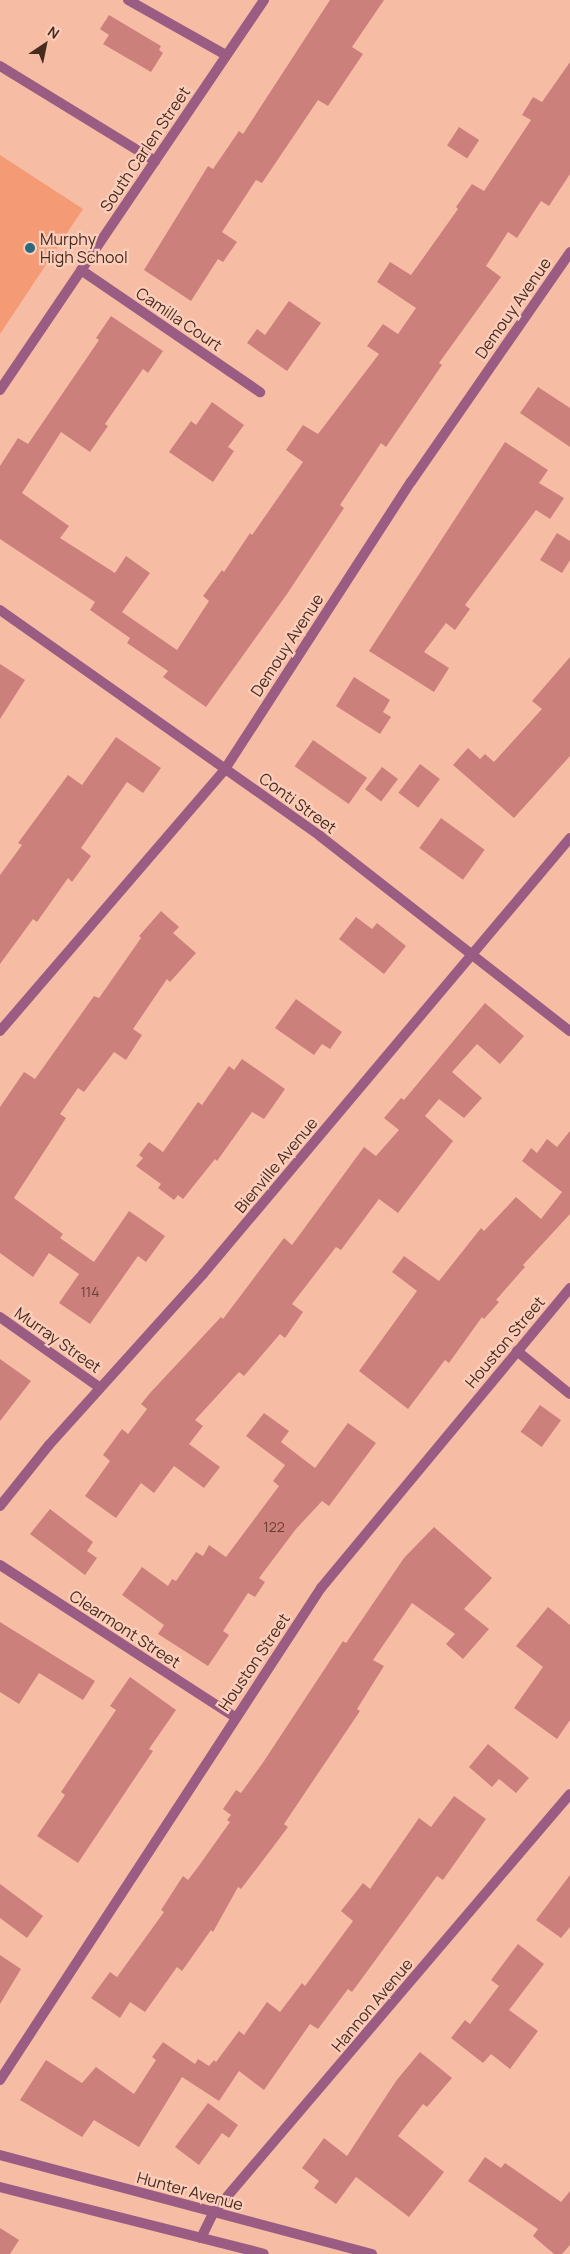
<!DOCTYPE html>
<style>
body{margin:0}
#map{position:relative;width:570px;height:2254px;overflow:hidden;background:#f7bda4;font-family:Manrope,sans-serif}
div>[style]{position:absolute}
.green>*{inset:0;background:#f49a74}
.building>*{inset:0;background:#cc807c;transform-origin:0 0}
.minor>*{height:10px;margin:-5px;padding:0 5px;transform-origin:5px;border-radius:5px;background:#9a5c82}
.tertiary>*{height:10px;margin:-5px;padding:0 5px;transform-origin:5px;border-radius:5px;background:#9a5c82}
.dots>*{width:14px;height:14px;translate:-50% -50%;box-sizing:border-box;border:2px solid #fbcebb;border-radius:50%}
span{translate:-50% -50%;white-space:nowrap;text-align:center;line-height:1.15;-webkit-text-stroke:4.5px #fbcebb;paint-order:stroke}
.number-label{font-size:14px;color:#694036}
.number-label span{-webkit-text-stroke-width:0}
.street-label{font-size:16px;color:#482b1f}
.poi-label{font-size:16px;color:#482b1f}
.left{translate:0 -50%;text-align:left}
.north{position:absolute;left:20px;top:20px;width:50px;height:50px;-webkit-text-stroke:4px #fbcebb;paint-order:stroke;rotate:34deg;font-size:14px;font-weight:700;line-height:20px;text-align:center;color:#482b1f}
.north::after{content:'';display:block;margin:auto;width:18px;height:22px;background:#482b1f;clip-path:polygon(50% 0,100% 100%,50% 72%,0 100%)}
</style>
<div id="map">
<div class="green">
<div style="clip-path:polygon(0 155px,83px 209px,0 334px)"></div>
</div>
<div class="building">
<div style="clip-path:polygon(330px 0,384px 0,352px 47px,363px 54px,328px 106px,318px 100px,262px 183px,256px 180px,222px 232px,237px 242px,223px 262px,218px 259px,191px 301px,144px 270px,208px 166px,213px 169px,239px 131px,243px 134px)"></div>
<div style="clip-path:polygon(109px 15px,161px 46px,159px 50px,163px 53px,151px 72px,103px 44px,109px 35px,100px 29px)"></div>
<div style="clip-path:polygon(570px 62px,570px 174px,549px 206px,541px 201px,517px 238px,508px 232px,486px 266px,501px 277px,439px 363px,442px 365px,386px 447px,381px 443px,340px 505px,344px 508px,287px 594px,206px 707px,163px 677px,168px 671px,127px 643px,130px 638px,90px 610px,95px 602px,0 539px,0 466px,18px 438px,28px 444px,99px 340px,96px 338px,111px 316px,163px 351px,148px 373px,143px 369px,105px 424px,108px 426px,90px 452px,61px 432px,22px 493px,69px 526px,60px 538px,115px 573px,126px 556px,150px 573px,122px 612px,177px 650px,209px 601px,203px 596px,222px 570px,224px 572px,250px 533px,252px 535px,303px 462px,286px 450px,303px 425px,318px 434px,379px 354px,367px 346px,383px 324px,398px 334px,416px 308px,377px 282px,390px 262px,411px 275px,458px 209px,456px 207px,472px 184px,484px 191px,531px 120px,522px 115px,533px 97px,542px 102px)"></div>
<div style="left:459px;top:127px;width:24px;height:22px;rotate:33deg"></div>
<div style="clip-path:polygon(289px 301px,321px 323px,287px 371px,247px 343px,257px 329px,265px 335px)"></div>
<div style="clip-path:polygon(538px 387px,570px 408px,570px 447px,520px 413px)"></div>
<div style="clip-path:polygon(212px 402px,244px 425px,228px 447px,234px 451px,213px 482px,169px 452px,191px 421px,196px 425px)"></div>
<div style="clip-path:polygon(505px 442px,548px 470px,539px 483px,564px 498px,550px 519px,536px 510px,465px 605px,470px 609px,455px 630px,446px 623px,424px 652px,449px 668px,434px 692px,369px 651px)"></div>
<div style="clip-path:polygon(557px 533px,570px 541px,570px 560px,562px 573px,540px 560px)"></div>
<div style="clip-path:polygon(570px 657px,570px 756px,514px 818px,453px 765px,468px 748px,480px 759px,485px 754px,494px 762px,542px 709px,532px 701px)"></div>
<div style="clip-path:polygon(0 664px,25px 680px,0 719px)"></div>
<div style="clip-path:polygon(354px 677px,390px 700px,383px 712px,391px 717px,380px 734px,336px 706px)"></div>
<div style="clip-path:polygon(116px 737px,161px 768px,143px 793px,127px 782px,81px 848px,91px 856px,72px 882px,68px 878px,37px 922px,33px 919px,0 964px,0 875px,22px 845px,18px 843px,68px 775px,82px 785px)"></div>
<div style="left:313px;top:740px;width:66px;height:32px;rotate:35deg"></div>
<div style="left:420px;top:764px;width:25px;height:36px;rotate:37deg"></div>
<div style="left:382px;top:767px;width:20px;height:28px;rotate:37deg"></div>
<div style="left:441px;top:818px;width:54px;height:37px;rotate:36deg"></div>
<div style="clip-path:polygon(161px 911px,179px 927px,173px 933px,196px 953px,170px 982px,167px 979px,133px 1029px,142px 1035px,126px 1060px,114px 1052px,84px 1092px,78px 1088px,60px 1114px,66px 1118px,14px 1198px,63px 1234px,60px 1238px,94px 1262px,129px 1211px,165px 1236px,146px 1262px,138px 1256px,90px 1324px,59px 1303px,79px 1274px,49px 1253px,33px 1277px,0 1253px,0 1107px,24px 1072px,35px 1079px,94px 996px,99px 998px,141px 938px,139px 936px)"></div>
<div style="clip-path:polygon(356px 917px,372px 929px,377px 923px,406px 946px,384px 974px,339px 939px)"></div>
<div style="clip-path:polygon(296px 999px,342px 1032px,330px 1049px,322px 1044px,314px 1055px,275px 1028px)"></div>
<div style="clip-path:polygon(485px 1003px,524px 1036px,500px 1064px,477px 1044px,452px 1072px,482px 1098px,464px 1118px,439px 1099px,425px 1116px,453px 1141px,398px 1213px,379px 1199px,341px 1250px,336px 1247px,292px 1304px,303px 1312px,285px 1338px,280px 1334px,244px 1376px,239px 1372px,195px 1420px,203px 1426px,189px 1444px,220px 1467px,204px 1488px,174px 1466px,154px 1493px,141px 1483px,116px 1518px,85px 1496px,110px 1461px,103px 1455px,122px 1429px,128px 1434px,147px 1409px,141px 1404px,150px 1393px,221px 1317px,223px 1319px,284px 1238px,292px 1245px,364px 1147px,376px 1156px,399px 1130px,384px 1118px,401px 1098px,404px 1100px)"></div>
<div style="clip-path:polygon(242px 1059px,285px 1089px,264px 1119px,252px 1112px,217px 1161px,215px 1159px,183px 1199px,178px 1195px,174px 1200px,158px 1188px,161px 1184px,136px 1166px,143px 1158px,139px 1155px,149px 1142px,163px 1152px,198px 1102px,202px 1105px,229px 1066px,234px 1070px)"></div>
<div style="clip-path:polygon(570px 1131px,570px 1214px,523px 1265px,525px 1267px,496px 1300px,499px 1302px,484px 1319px,482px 1317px,449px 1363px,445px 1360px,408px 1409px,359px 1371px,417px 1291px,392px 1272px,404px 1256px,439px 1281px,481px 1228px,484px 1231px,516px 1197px,541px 1219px,562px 1192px,522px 1161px,531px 1148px,537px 1153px,547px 1139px,557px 1147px)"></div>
<div style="clip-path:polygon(0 1359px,31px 1381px,0 1421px)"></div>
<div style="left:540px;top:1405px;width:26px;height:33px;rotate:36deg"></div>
<div style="clip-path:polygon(264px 1413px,289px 1431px,281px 1442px,315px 1468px,348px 1423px,376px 1443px,329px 1506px,322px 1501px,296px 1529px,259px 1578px,265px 1582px,255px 1597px,248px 1593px,223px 1631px,229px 1635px,208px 1666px,158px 1634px,164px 1625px,122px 1595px,142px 1567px,168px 1586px,172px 1579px,176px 1581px,196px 1552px,203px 1556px,209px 1545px,226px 1557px,279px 1486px,273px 1481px,285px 1465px,246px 1436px)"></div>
<div style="clip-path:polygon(50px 1509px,93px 1542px,87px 1551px,97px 1558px,85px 1575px,30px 1534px)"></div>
<div style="clip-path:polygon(434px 1527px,492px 1578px,464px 1609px,489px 1629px,463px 1659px,446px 1644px,455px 1634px,412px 1603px,373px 1660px,384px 1666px,357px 1709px,360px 1711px,284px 1824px,288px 1827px,270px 1851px,241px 1889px,238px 1887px,213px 1932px,211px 1930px,182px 1971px,177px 1967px,145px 2012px,130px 2002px,120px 2018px,91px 1998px,110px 1972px,117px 1977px,164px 1912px,161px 1910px,183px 1876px,188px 1880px,198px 1867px,230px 1822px,227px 1820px,231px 1815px,223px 1809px,236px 1790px,241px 1793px,264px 1761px,343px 1641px,346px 1643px,404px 1558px)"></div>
<div style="clip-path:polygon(548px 1607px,570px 1625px,570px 1720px,557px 1739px,514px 1708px,543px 1667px,516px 1646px)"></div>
<div style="clip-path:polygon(0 1622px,95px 1681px,83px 1700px,39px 1673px,19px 1704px,0 1692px)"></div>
<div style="clip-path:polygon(130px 1677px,176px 1710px,149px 1749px,153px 1751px,78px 1863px,37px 1836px,65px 1795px,61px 1792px,116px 1710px,110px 1706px)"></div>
<div style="clip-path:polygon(488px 1744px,529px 1778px,516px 1793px,499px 1779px,492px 1787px,469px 1767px)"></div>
<div style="clip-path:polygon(454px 1796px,486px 1819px,443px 1880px,437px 1876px,352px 1992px,348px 1989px,318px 2029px,310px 2024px,264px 2090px,239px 2071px,219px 2101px,182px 2077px,139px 2147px,94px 2120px,82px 2137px,20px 2100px,46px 2060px,82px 2083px,96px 2067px,134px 2094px,156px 2060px,152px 2057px,163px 2042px,195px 2064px,198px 2059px,209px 2066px,214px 2060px,216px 2062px,239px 2031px,244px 2035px,267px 2002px,280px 2012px,302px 1983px,305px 1986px,353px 1921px,341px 1911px,363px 1883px,370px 1889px,419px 1818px,431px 1827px)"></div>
<div style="clip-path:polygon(570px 1875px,570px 1927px,561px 1938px,536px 1920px)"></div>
<div style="clip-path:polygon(0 1884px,43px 1916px,27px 1938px,0 1918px)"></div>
<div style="clip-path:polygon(518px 1944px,544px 1964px,509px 2010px,538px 2031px,510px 2069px,491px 2054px,483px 2063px,451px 2038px,465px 2020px,470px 2024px,499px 1986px,491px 1980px)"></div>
<div style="clip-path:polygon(0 1955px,21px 1969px,0 2004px)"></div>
<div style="clip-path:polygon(420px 2052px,452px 2078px,427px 2107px,423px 2104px,398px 2136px,444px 2172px,409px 2217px,356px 2177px,336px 2204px,314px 2188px,319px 2181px,302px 2168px,324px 2138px,347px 2156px,396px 2081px)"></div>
<div style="clip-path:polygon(208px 2103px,238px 2125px,229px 2138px,222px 2133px,199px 2165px,175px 2147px)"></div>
<div style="clip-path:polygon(485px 2157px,501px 2168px,505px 2163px,561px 2202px,570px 2191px,570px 2245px,562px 2254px,554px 2254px,533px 2236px,538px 2229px,468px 2181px)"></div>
<div style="clip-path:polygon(0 2228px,19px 2240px,10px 2254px,0 2254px)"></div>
</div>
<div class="minor">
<div style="left:128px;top:0;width:112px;rotate:29.3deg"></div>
<div style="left:0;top:66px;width:182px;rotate:31.5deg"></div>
<div style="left:81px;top:270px;width:217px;rotate:34.3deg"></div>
<div style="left:0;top:390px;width:471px;rotate:-55.9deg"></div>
<div style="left:0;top:610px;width:392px;rotate:35.2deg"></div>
<div style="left:320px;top:836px;width:317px;rotate:38deg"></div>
<div style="left:0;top:1031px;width:345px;rotate:-49.3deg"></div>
<div style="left:225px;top:769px;width:342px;rotate:-57.1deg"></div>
<div style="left:411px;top:482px;width:280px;rotate:-55.3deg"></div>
<div style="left:0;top:1317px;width:121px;rotate:35.3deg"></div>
<div style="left:517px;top:1351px;width:68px;rotate:39.1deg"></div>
<div style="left:0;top:1506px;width:78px;rotate:-51.2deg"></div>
<div style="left:49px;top:1445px;width:230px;rotate:-48deg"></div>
<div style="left:203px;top:1274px;width:570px;rotate:-49.91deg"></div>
<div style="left:0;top:1565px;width:280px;rotate:32.9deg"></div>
<div style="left:0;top:2155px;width:385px;rotate:14.9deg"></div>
<div style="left:0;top:2187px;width:272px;rotate:14.2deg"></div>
<div style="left:201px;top:2238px;width:28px;rotate:-64deg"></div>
<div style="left:213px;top:2213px;width:550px;rotate:-49.57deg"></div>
</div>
<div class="tertiary">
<div style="left:0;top:2080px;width:587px;rotate:-56.88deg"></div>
<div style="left:321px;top:1588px;width:390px;rotate:-50.3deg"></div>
</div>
<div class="dots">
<div style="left:30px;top:248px;background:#2a697f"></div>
</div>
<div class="number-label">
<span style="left:90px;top:1292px">114</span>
<span style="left:274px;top:1527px">122</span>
</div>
<div class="street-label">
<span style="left:145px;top:149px;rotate:-56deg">South Carlen Street</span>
<span style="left:513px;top:308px;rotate:-55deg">Demouy Avenue</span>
<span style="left:179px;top:319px;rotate:34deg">Camilla Court</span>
<span style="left:287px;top:645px;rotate:-57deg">Demouy Avenue</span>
<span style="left:298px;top:803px;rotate:36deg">Conti Street</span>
<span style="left:276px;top:1165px;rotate:-50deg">Bienville Avenue</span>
<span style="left:58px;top:1340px;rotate:35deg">Murray Street</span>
<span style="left:505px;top:1342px;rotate:-50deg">Houston Street</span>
<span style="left:125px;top:1629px;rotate:33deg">Clearmont Street</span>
<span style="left:254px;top:1662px;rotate:-56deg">Houston Street</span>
<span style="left:372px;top:2005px;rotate:-50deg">Hannon Avenue</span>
<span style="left:190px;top:2191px;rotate:15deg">Hunter Avenue</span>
</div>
<div class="poi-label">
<span class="left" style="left:40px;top:248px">Murphy<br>High School</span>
</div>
<div class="north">N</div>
</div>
